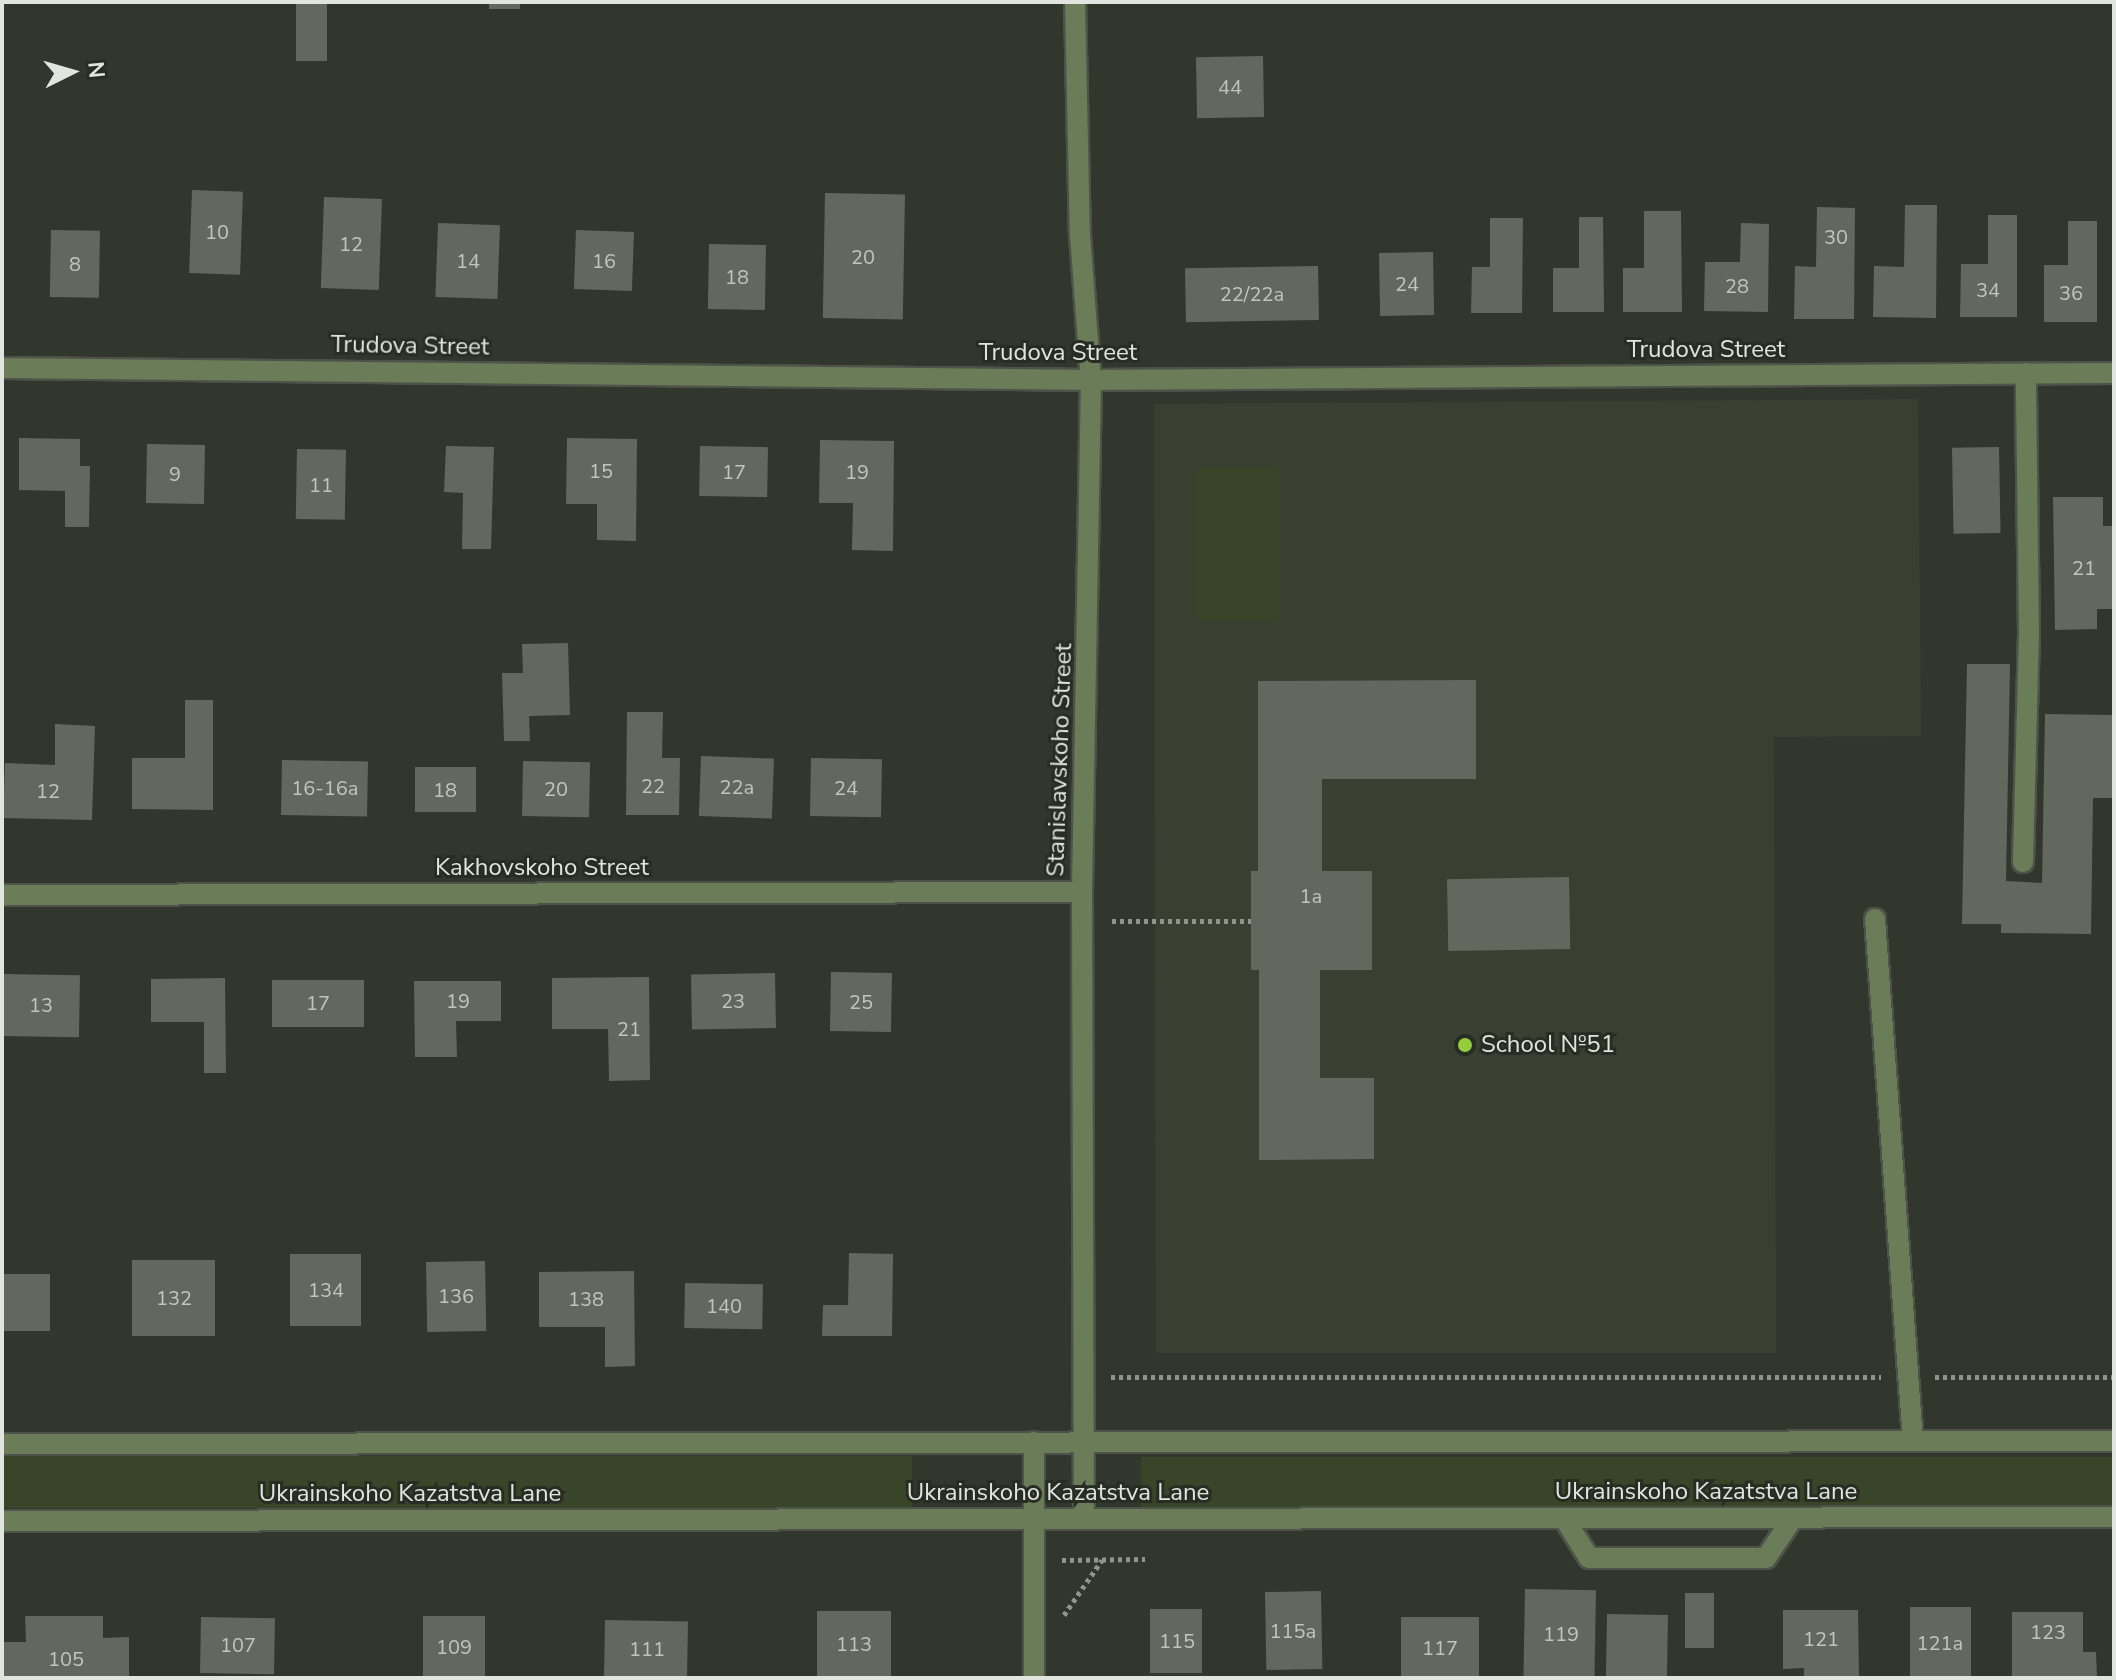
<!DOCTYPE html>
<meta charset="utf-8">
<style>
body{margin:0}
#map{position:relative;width:2116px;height:1680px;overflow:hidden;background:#32372e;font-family:"Nunito Sans",sans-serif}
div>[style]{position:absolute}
.built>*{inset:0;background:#394031}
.green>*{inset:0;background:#384529;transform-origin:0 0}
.building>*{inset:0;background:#63685e;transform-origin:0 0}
.path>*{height:5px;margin-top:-2.5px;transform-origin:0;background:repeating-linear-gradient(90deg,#91958e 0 4px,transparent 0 8px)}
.roads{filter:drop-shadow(2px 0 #4e534a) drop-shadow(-2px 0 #4e534a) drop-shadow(0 2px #4e534a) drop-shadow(0 -2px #4e534a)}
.minor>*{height:20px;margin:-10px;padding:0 10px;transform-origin:10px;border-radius:10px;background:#6b7c59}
.dots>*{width:22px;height:22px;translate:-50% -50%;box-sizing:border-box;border:4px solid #282d24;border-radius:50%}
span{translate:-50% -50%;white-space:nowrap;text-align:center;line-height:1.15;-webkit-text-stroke:6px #282d24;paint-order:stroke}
.number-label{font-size:20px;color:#c2c5bf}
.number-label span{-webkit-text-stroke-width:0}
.street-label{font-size:24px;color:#e1e4df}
.poi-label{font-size:24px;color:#e1e4df}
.left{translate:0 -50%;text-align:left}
.frame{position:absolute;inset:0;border:4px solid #e1e4df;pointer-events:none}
.north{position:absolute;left:32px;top:32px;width:80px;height:80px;-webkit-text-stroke:6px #282d24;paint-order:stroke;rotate:85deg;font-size:22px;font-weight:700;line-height:32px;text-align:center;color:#e1e4df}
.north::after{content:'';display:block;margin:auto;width:28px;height:36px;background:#e1e4df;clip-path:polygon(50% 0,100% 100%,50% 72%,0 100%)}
</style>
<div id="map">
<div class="built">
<div style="clip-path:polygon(1918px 399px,1921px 736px,1774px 737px,1776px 1353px,1156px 1353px,1154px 404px)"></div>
</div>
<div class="green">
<div style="left:1197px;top:468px;width:81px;height:152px"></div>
<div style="left:912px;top:1456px;width:52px;height:910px;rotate:90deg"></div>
<div style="left:1141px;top:1457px;width:973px;height:50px"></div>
</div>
<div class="building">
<div style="left:296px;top:2px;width:31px;height:59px"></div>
<div style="left:489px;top:2px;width:31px;height:7px"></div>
<div style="left:1263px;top:56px;width:61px;height:67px;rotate:89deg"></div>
<div style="left:192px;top:190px;width:51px;height:83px;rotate:2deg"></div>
<div style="left:825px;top:193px;width:80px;height:125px;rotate:1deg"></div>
<div style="left:324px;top:197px;width:58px;height:91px;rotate:2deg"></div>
<div style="clip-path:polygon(1905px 205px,1937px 205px,1936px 318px,1873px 317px,1874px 266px,1904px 267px)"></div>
<div style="clip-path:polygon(1817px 207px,1855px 208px,1854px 319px,1794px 319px,1795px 266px,1816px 267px)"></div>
<div style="clip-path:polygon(1644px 211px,1681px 211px,1682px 312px,1623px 312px,1623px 268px,1644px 268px)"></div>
<div style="clip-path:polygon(1988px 215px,2017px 215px,2017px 317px,1960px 317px,1961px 264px,1988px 264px)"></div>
<div style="clip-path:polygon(1579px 217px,1603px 217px,1604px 312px,1553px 312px,1553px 268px,1579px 268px)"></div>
<div style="clip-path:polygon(1490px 218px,1523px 218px,1522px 313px,1471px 313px,1472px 267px,1490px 267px)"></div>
<div style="clip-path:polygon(2068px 221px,2097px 221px,2097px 322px,2044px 322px,2044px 265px,2068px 265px)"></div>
<div style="left:438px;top:223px;width:62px;height:74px;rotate:2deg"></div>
<div style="clip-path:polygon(1741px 223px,1769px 224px,1768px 312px,1704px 311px,1705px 262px,1740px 262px)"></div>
<div style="left:51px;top:230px;width:49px;height:67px;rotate:1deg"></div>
<div style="left:576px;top:230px;width:58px;height:59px;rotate:2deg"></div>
<div style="left:709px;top:244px;width:57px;height:65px;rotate:1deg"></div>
<div style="left:1433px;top:252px;width:63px;height:54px;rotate:89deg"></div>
<div style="left:1318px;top:266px;width:54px;height:133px;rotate:89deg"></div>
<div style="clip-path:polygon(19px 438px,80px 439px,80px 466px,90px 466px,89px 527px,65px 527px,65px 491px,19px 490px)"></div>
<div style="clip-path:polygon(567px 438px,637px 439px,636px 541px,597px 540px,597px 504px,566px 504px)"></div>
<div style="clip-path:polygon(820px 440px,894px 441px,893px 551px,852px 550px,853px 503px,819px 503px)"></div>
<div style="left:147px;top:444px;width:58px;height:59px;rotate:1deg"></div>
<div style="clip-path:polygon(446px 446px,494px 447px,491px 549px,462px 549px,463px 493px,444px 492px)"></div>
<div style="left:700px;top:446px;width:68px;height:50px;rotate:1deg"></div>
<div style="left:1999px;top:447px;width:86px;height:47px;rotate:89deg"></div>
<div style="left:297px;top:449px;width:49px;height:70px;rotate:1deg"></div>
<div style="clip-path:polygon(2053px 497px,2103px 497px,2103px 526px,2114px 526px,2114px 609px,2097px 609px,2097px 629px,2055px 630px)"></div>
<div style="clip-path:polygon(568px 643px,570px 715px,529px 716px,530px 741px,504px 741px,502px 673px,523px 673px,522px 644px)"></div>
<div style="clip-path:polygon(1967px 664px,2010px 664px,2006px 881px,2042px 883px,2045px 714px,2114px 715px,2114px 798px,2093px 798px,2091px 934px,2001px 933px,2001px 924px,1962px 924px)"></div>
<div style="clip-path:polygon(1476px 680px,1476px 779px,1322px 779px,1322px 871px,1372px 871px,1372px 970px,1320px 970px,1320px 1078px,1374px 1078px,1374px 1159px,1259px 1160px,1259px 970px,1251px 970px,1251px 871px,1258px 871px,1258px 681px)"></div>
<div style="clip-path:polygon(185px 700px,213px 700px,213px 810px,132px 809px,132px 758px,185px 758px)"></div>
<div style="clip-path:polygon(627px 712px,663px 712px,662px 758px,680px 758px,679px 815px,626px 815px)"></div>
<div style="clip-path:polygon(55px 724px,95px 726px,92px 820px,3px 818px,5px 763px,55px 765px)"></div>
<div style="left:701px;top:756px;width:73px;height:60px;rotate:2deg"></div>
<div style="left:811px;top:758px;width:71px;height:58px;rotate:1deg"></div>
<div style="left:282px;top:760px;width:86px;height:55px;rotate:1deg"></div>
<div style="left:523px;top:761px;width:67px;height:55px;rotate:1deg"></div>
<div style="left:415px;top:767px;width:61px;height:45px"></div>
<div style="left:1569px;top:877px;width:72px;height:122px;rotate:89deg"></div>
<div style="left:831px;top:972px;width:61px;height:59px;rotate:1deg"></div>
<div style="left:775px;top:973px;width:55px;height:84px;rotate:89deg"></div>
<div style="left:2px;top:974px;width:78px;height:62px;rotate:1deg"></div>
<div style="clip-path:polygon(649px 977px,650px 1080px,609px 1081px,608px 1029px,552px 1029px,552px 978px)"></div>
<div style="clip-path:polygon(225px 978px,226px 1073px,204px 1073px,204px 1022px,151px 1022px,151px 979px)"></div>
<div style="left:272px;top:980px;width:92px;height:47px"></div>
<div style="clip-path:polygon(414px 981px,501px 981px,501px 1021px,456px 1021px,457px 1057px,415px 1057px)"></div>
<div style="clip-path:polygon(849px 1253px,893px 1254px,892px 1336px,822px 1336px,823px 1305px,848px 1305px)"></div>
<div style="left:361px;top:1254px;width:72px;height:71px;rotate:90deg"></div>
<div style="left:132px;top:1260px;width:83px;height:76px"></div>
<div style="left:485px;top:1261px;width:70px;height:59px;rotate:89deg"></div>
<div style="clip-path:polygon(634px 1271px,635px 1366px,605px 1367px,605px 1327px,539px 1327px,539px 1272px)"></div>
<div style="left:2px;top:1274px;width:48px;height:57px"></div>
<div style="left:685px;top:1283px;width:78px;height:45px;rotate:1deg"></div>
<div style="left:1525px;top:1589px;width:71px;height:89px;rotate:1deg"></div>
<div style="left:1321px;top:1591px;width:78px;height:56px;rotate:89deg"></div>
<div style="left:1685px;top:1593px;width:29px;height:55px"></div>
<div style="left:1910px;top:1607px;width:61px;height:71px"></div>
<div style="left:1150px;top:1609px;width:52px;height:64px"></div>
<div style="clip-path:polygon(1783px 1610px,1858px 1610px,1859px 1678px,1804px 1678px,1804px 1668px,1783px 1669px)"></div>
<div style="left:817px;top:1611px;width:74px;height:65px"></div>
<div style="clip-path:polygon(2012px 1612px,2083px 1612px,2083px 1652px,2096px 1652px,2097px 1678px,2012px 1678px)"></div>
<div style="left:1607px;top:1614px;width:61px;height:64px;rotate:1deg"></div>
<div style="clip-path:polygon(25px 1616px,103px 1616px,103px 1638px,129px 1637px,129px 1676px,2px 1676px,2px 1642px,26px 1642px)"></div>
<div style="left:423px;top:1616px;width:62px;height:62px"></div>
<div style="left:201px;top:1617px;width:74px;height:56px;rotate:1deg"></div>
<div style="left:1401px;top:1617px;width:78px;height:61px"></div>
<div style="left:605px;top:1620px;width:83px;height:58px;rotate:1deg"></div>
</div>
<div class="path">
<div style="left:1112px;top:921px;width:139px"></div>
<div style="left:1111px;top:1377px;width:770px"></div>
<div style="left:1935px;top:1377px;width:179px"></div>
<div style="left:1062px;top:1560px;width:83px;rotate:-0.7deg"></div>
<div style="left:1064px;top:1615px;width:67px;rotate:-55.4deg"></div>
</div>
<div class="roads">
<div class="minor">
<div style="left:1075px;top:2px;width:233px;rotate:88.8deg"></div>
<div style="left:1080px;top:235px;width:145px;rotate:85.7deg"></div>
<div style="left:1091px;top:380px;width:512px;rotate:91.01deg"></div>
<div style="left:1082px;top:892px;width:627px;rotate:89.82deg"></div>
<div style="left:2px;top:368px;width:1089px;rotate:0.63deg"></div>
<div style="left:1091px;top:380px;width:1023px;rotate:-0.39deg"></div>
<div style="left:2023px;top:862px;width:227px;rotate:-88.5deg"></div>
<div style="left:2029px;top:635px;width:262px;rotate:-90.7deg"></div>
<div style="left:2px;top:895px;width:1080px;rotate:-0.16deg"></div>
<div style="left:1875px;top:919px;width:523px;rotate:85.84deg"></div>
<div style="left:1034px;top:1442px;width:236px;rotate:90deg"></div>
<div style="left:2px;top:1444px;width:2112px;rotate:-0.08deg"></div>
<div style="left:1564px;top:1518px;width:47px;rotate:58deg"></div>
<div style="left:1589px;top:1558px;width:177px"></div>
<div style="left:1766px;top:1558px;width:48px;rotate:-56deg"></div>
<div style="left:2px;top:1521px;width:2112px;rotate:-0.11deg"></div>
</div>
</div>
<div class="dots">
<div style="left:1465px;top:1045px;background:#94cc3c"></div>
</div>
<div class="number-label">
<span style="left:1230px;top:87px">44</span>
<span style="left:217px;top:232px">10</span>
<span style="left:1836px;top:237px">30</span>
<span style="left:351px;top:244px">12</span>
<span style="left:863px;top:257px">20</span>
<span style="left:468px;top:261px">14</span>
<span style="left:604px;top:261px">16</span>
<span style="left:75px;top:264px">8</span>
<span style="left:737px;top:277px">18</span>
<span style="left:1407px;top:284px">24</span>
<span style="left:1737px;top:286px">28</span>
<span style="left:1988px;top:290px">34</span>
<span style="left:2071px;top:293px">36</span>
<span style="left:1252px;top:294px">22/22а</span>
<span style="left:601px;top:471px">15</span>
<span style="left:734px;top:472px">17</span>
<span style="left:857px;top:472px">19</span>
<span style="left:175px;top:474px">9</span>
<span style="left:321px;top:485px">11</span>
<span style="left:2084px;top:568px">21</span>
<span style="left:653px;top:786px">22</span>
<span style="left:737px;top:787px">22а</span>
<span style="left:325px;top:788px">16-16а</span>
<span style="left:846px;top:788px">24</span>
<span style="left:556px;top:789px">20</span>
<span style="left:445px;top:790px">18</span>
<span style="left:48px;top:791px">12</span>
<span style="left:1311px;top:896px">1а</span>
<span style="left:458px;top:1001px">19</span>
<span style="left:733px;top:1001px">23</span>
<span style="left:861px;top:1002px">25</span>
<span style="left:318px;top:1003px">17</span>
<span style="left:41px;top:1005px">13</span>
<span style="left:629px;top:1029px">21</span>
<span style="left:326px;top:1290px">134</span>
<span style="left:456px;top:1296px">136</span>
<span style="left:174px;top:1298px">132</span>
<span style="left:586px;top:1299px">138</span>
<span style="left:724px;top:1306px">140</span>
<span style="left:1293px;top:1631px">115а</span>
<span style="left:2048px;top:1632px">123</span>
<span style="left:1561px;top:1634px">119</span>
<span style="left:1821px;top:1639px">121</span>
<span style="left:1177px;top:1641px">115</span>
<span style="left:1940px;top:1643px">121а</span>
<span style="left:854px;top:1644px">113</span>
<span style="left:238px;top:1645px">107</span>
<span style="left:454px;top:1647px">109</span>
<span style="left:1440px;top:1648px">117</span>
<span style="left:647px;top:1649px">111</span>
<span style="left:66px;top:1659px">105</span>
</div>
<div class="street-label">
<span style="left:410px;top:346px;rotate:1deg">Trudova Street</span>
<span style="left:1706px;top:350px">Trudova Street</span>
<span style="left:1058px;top:353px">Trudova Street</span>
<span style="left:1060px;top:760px;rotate:-88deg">Stanislavskoho Street</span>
<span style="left:542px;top:868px">Kakhovskoho Street</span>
<span style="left:1706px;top:1492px">Ukrainskoho Kazatstva Lane</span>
<span style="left:1058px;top:1493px">Ukrainskoho Kazatstva Lane</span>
<span style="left:410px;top:1494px">Ukrainskoho Kazatstva Lane</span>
</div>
<div class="poi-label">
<span class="left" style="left:1481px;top:1045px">School №51</span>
</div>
<div class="frame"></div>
<div class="north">N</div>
</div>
